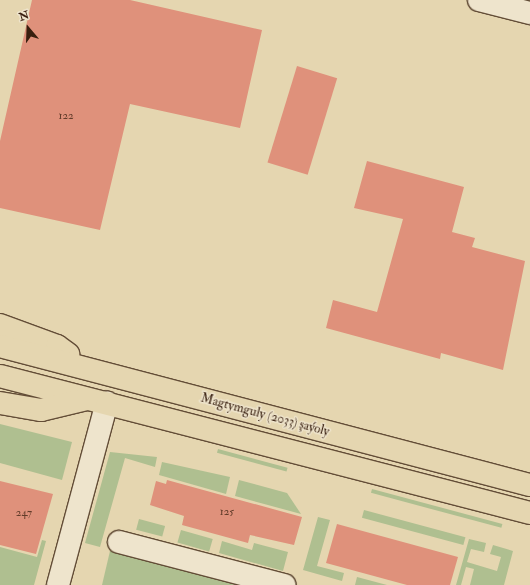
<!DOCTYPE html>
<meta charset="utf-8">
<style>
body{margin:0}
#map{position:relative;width:530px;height:585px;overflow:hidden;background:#e5d6b0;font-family:"IM FELL Double Pica",serif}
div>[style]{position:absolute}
.green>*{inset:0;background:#afbf90;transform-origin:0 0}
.building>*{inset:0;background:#df917b;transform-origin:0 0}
.roads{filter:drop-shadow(1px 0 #634d37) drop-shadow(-1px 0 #634d37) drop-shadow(0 1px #634d37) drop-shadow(0 -1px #634d37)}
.minor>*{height:22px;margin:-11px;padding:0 11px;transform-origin:11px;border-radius:11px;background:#eee4cc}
.major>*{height:22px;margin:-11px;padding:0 11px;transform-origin:11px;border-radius:11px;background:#e5d6b0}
span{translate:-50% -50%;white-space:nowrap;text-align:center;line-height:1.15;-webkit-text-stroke:3px #eee4cc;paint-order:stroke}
.number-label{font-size:11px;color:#623c2a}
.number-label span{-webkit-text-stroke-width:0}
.street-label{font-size:13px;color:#381f0f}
.north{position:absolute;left:8px;top:8px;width:40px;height:40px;-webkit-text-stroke:3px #eee4cc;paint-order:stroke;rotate:341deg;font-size:11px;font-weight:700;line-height:16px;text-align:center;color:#381f0f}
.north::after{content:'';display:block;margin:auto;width:14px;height:18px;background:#381f0f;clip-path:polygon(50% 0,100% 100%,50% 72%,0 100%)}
</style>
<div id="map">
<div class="green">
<div style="clip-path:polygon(0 424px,72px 442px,62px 480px,0 463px)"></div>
<div style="left:218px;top:449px;width:72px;height:4px;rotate:15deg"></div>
<div style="clip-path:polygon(110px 452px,157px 457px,155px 467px,125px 458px,100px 547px,85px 543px)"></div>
<div style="clip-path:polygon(162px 462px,230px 477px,226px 494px,159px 475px)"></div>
<div style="clip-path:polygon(239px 480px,287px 493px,301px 514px,235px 496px)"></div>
<div style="left:372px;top:489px;width:135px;height:4px;rotate:15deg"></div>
<div style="left:364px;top:510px;width:105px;height:8px;rotate:15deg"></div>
<div style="clip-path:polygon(318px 517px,330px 520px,317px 566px,344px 573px,342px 581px,303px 570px)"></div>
<div style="left:139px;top:519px;width:27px;height:11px;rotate:15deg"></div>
<div style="left:181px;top:530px;width:33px;height:13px;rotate:16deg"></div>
<div style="clip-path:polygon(469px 539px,486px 543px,484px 552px,471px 549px,467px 562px,497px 571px,501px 557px,490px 554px,493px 545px,513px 551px,504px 585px,470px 585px,474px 569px,466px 567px,461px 585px,456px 585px)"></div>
<div style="clip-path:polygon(42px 540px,46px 541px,34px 585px,0 585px,0 547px,37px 557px)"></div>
<div style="clip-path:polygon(222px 541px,252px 550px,254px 543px,288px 552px,283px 571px,219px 553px)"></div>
<div style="clip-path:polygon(110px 551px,239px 585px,102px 585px)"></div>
<div style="clip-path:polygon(357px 577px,387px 585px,355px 585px)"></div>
</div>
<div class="building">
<div style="clip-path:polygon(32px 0,130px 0,262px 30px,240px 128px,130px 104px,100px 230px,0 208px,0 141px)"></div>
<div style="left:297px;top:66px;width:42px;height:101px;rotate:17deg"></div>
<div style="clip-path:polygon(367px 161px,464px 187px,452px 232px,475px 238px,472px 247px,525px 261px,503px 370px,441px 353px,440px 359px,326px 328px,333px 300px,377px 312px,403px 219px,354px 208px)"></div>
<div style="clip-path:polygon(167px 480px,302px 517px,294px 545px,250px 535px,248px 543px,182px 525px,184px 516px,150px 505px,156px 481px,166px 484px)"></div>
<div style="clip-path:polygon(0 481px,53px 494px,36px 554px,0 545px)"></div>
<div style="clip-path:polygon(337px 524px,458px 557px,450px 585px,407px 585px,326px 563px)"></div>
</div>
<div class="roads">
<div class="minor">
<div style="left:479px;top:0;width:53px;rotate:14.3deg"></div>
<div style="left:119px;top:542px;width:171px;rotate:14.6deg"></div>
<div style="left:58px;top:585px;width:189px;rotate:-75deg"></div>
</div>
<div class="major">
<div style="left:0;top:325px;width:61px;rotate:20.2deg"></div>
<div style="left:57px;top:346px;width:14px;rotate:36deg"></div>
<div style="left:0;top:346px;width:548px;rotate:14.7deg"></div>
<div style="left:0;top:376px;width:547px;rotate:14.49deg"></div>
<div style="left:0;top:403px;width:42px;rotate:9.7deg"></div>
<div style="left:41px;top:410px;width:47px;rotate:-13.4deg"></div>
</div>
</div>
<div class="number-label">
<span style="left:66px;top:116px">122</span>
<span style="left:227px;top:512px">125</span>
<span style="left:24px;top:513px">247</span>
</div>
<div class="street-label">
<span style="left:265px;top:415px;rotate:15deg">Magtymguly (2033) şaýoly</span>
</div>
<div class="north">N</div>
</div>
